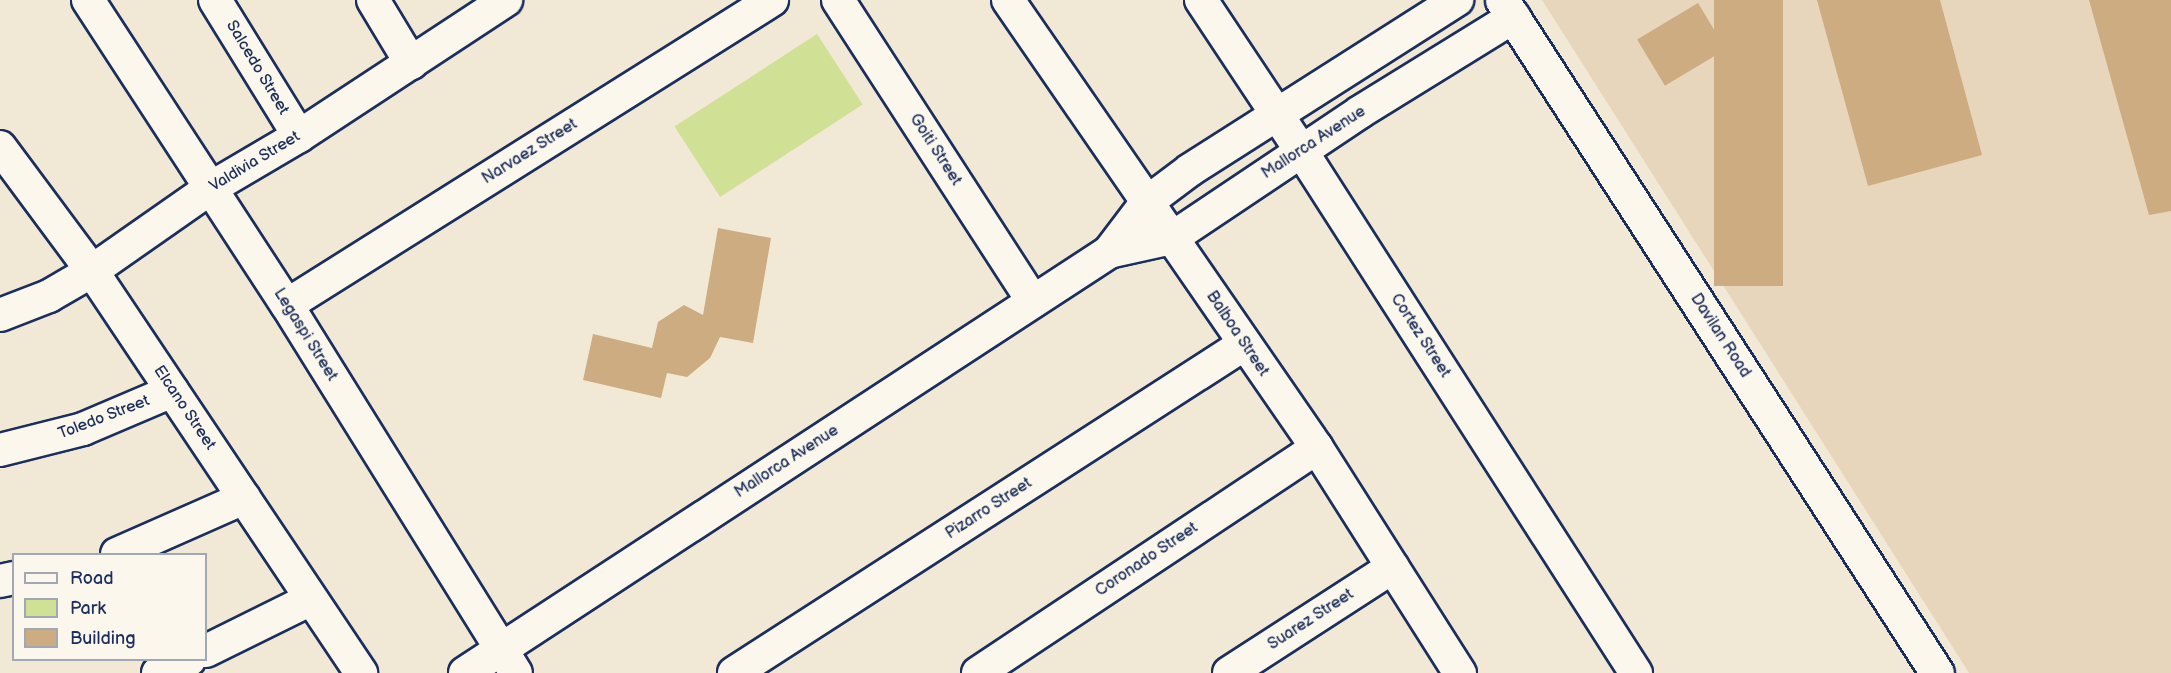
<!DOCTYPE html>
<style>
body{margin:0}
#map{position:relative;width:2171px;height:673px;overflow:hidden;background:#f2e8d6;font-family:"Balsamiq Sans",sans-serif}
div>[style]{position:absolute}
.built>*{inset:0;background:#e7d6bc}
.green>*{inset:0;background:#d0e195;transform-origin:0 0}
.building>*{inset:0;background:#ccac80;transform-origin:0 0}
.roads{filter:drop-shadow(2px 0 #1b2f5e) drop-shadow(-2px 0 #1b2f5e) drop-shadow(0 2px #1b2f5e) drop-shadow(0 -2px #1b2f5e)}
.minor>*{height:32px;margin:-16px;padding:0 16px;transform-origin:16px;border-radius:16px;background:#fbf7ec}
.secondary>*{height:33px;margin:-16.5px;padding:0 16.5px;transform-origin:16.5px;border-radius:16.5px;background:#fbf7ec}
span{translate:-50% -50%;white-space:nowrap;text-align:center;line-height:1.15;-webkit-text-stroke:6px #fbf7ec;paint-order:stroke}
.street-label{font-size:16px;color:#1b2f5e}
.legend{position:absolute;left:12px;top:553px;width:195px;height:108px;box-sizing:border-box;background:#fbf7ec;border:2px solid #a1a7b3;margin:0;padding:8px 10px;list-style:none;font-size:18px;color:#1b2f5e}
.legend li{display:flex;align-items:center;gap:12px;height:30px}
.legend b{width:30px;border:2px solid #a1a7b3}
</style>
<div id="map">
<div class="built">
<div style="clip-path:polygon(1542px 0,2171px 0,2171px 673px,1969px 673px)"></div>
</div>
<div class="green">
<div style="left:817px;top:34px;width:84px;height:170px;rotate:57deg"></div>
</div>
<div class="building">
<div style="left:1714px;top:0;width:69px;height:286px"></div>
<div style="clip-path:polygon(1817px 0,1940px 0,1982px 155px,1868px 186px)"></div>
<div style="clip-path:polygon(2089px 0,2171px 0,2171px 211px,2149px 215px)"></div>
<div style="left:1698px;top:3px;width:54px;height:71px;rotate:59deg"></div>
<div style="clip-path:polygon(718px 228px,771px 238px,753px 343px,720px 337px,710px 358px,687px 377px,667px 373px,661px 398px,583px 380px,593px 334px,652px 348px,658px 322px,684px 305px,703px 315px)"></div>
</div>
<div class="roads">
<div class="minor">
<div style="left:88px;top:0;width:364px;rotate:56.9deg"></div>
<div style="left:287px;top:305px;width:433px;rotate:58.1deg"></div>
<div style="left:215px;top:0;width:160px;rotate:58.3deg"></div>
<div style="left:373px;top:0;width:74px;rotate:58.9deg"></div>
<div style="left:838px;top:0;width:359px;rotate:57.1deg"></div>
<div style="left:1008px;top:0;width:544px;rotate:55.4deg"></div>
<div style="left:1317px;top:448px;width:267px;rotate:57.6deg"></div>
<div style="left:1201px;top:0;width:182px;rotate:56.4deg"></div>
<div style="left:1302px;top:152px;width:619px;rotate:57.34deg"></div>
<div style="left:0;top:147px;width:154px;rotate:53.4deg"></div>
<div style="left:92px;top:271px;width:484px;rotate:56.2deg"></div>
<div style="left:1109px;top:252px;width:61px;rotate:-52.9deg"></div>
<div style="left:1146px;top:203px;width:55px;rotate:-36.9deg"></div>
<div style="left:1190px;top:170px;width:317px;rotate:-32.5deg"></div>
<div style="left:287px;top:305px;width:573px;rotate:-32.16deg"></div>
<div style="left:0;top:315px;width:53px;rotate:-21.2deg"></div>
<div style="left:49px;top:296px;width:50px;rotate:-30.2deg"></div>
<div style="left:92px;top:271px;width:143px;rotate:-35deg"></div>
<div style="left:209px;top:189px;width:104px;rotate:-30.5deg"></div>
<div style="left:299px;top:136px;width:248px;rotate:-33.3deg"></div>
<div style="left:0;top:450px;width:86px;rotate:-14.2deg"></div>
<div style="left:83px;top:429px;width:97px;rotate:-23.1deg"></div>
<div style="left:117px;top:554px;width:139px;rotate:-23.8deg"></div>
<div style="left:0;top:581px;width:14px;rotate:-12deg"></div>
<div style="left:206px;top:651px;width:117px;rotate:-26.3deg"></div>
<div style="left:158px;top:673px;width:34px;rotate:-23deg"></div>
<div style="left:465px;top:673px;width:769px;rotate:-33.17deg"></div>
<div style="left:1109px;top:252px;width:65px;rotate:-12.5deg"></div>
<div style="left:1172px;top:238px;width:226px;rotate:-33.8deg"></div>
<div style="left:1360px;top:112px;width:181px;rotate:-31.7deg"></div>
<div style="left:734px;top:673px;width:606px;rotate:-32.8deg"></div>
<div style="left:978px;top:673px;width:407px;rotate:-33.6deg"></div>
<div style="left:1229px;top:673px;width:195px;rotate:-32.9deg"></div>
</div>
<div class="secondary">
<div style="left:1502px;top:0;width:801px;rotate:57.12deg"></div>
</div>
</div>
<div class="street-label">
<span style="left:257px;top:68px;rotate:59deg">Salcedo Street</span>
<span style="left:1314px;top:143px;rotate:-33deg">Mallorca Avenue</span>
<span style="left:935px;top:150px;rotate:57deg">Goiti Street</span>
<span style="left:530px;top:152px;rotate:-32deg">Narvaez Street</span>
<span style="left:255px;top:162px;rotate:-31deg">Valdivia Street</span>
<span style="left:1237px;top:334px;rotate:56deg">Balboa Street</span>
<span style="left:305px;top:335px;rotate:58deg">Legaspi Street</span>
<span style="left:1420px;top:336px;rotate:57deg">Cortez Street</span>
<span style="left:1720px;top:336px;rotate:57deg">Davilan Road</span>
<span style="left:184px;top:408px;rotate:56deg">Elcano Street</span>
<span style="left:104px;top:418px;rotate:-21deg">Toledo Street</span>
<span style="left:787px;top:462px;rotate:-33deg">Mallorca Avenue</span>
<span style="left:989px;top:509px;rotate:-33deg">Pizarro Street</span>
<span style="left:1147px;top:560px;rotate:-34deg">Coronado Street</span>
<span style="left:1311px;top:620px;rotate:-33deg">Suarez Street</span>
</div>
<ul class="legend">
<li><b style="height:8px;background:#fbf7ec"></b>Road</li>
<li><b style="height:16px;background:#d0e195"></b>Park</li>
<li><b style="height:16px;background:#ccac80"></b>Building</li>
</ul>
</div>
